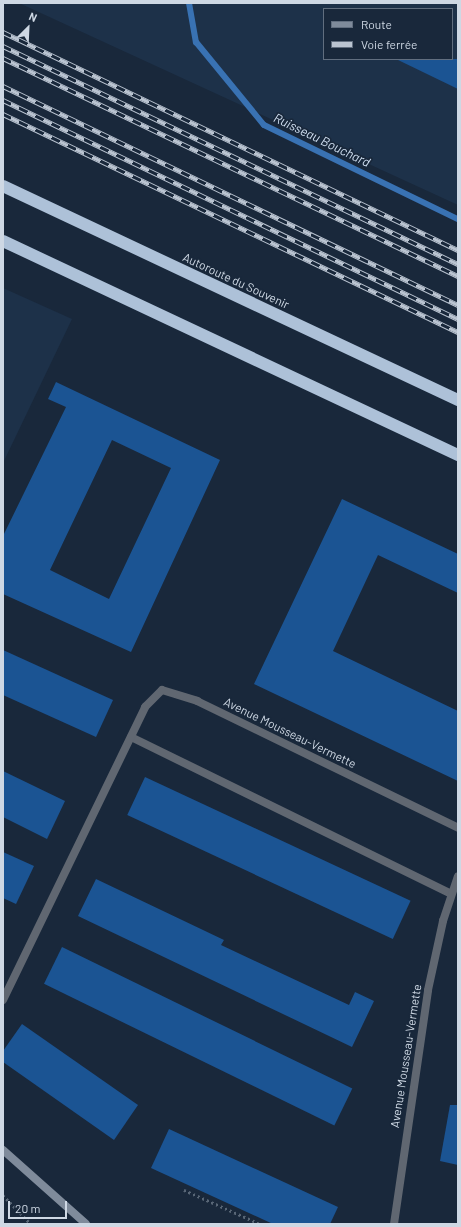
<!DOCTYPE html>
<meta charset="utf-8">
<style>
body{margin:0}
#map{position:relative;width:461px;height:1227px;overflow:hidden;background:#19283b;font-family:Barlow,sans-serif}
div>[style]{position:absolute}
.built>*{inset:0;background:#1d3149}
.stream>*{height:6px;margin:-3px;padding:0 3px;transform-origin:3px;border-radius:3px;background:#3972b3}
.building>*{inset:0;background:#1b5493;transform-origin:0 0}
.path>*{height:2.5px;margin-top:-1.25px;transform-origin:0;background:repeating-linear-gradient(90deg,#586676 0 2px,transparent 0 5px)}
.minor>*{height:8px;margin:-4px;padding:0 4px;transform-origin:4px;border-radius:4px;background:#606771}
.secondary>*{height:8px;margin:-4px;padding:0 4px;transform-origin:4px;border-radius:4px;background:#7f8b9b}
.motorway>*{height:12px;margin:-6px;padding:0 6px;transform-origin:6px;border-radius:6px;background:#adc1d8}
.rail>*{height:4.5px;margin-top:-2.25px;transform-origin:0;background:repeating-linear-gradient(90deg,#19283b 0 9px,#bac4d1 0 18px);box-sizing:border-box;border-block:1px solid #bac4d1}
span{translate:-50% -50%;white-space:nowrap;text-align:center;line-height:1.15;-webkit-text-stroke:3.5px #19283b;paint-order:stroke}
.street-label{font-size:12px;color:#ced8e4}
.water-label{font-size:13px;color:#d0dff1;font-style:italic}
.frame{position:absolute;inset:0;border:4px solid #ced8e4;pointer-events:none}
.legend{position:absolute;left:323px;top:8px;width:130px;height:52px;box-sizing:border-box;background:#19283b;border:1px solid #616e7f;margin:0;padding:5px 7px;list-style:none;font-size:12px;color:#ced8e4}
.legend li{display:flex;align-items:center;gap:8px;height:20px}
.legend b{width:20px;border:1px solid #616e7f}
.north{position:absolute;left:8px;top:8px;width:40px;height:40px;-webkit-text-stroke:3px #19283b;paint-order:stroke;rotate:24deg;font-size:11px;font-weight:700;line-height:16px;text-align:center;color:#ced8e4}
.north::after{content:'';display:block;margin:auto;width:14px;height:18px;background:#ced8e4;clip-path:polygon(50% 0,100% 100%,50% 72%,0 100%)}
.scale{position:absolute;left:8px;top:1201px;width:59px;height:18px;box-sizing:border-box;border:2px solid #ced8e4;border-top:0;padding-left:5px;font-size:12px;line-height:14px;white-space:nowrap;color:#ced8e4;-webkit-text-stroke:3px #19283b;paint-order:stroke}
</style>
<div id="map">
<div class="built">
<div style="clip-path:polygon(evenodd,19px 3px,458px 3px,458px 205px,19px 3px,324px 9px,452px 9px,452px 59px,324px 59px,324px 9px)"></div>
<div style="clip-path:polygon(3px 288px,72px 319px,3px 463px)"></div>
</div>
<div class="stream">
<div style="left:189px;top:3px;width:40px;rotate:80deg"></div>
<div style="left:196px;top:42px;width:107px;rotate:50.7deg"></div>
<div style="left:264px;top:125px;width:216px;rotate:25.9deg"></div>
</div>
<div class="building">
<div style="clip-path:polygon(396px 59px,458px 59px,458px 89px)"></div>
<div style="clip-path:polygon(evenodd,56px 382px,220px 460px,131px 652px,3px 594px,3px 536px,66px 407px,48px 399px,56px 382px,112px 440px,171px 468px,109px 599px,50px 570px,112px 440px)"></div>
<div style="clip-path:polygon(342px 499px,458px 554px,458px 593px,378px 555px,333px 651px,458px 711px,458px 781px,254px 684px)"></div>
<div style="clip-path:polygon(3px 650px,113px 700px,96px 737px,3px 695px)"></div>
<div style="clip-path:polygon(3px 771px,65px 801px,47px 839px,3px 817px)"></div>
<div style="left:145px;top:777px;width:293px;height:42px;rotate:25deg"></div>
<div style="clip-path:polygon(3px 852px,34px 866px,16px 904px,3px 898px)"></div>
<div style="clip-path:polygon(96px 879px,224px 940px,221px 945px,349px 1005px,355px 992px,374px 1001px,352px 1047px,78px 916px)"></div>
<div style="left:62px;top:947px;width:323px;height:41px;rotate:26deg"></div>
<div style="clip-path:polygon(22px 1024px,138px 1105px,114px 1140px,3px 1062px,3px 1051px)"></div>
<div style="clip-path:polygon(450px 1105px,458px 1105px,458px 1165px,440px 1161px)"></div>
<div style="clip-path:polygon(169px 1129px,338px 1207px,330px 1224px,273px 1224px,151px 1168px)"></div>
</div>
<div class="path">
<div style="left:184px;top:1190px;width:83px;rotate:24.1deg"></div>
<div style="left:3px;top:1195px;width:40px;rotate:46deg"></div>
</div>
<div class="minor">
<div style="left:131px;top:737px;width:356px;rotate:26.1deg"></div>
<div style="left:3px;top:1000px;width:326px;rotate:-64.1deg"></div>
<div style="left:145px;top:707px;width:24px;rotate:-45deg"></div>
<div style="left:162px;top:690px;width:37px;rotate:17deg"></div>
<div style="left:197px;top:701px;width:290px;rotate:25.9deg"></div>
<div style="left:394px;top:1224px;width:236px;rotate:-81.7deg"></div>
<div style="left:428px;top:990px;width:71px;rotate:-77.7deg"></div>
<div style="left:443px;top:921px;width:47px;rotate:-71.6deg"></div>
</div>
<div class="secondary">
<div style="left:3px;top:1150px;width:111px;rotate:41.7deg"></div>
</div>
<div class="motorway">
<div style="left:3px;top:186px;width:503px;rotate:25.19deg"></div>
<div style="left:3px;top:241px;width:503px;rotate:25.19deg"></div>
</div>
<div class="rail">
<div style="left:3px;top:32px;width:505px;rotate:25.6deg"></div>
<div style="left:3px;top:46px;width:505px;rotate:25.6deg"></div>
<div style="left:3px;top:58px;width:505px;rotate:25.6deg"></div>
<div style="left:3px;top:86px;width:505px;rotate:25.7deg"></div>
<div style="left:3px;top:100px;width:505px;rotate:25.7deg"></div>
<div style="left:3px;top:114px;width:505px;rotate:25.6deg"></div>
</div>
<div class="street-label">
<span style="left:236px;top:281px;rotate:25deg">Autoroute du Souvenir</span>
<span style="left:290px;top:733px;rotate:26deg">Avenue Mousseau-Vermette</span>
<span style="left:406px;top:1056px;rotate:-81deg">Avenue Mousseau-Vermette</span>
</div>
<div class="water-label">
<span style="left:322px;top:140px;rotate:26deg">Ruisseau Bouchard</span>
</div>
<div class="frame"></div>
<ul class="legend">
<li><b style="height:5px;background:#7f8b9b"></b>Route</li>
<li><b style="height:5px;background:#bac4d1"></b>Voie ferrée</li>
</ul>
<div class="north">N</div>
<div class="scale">20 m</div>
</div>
